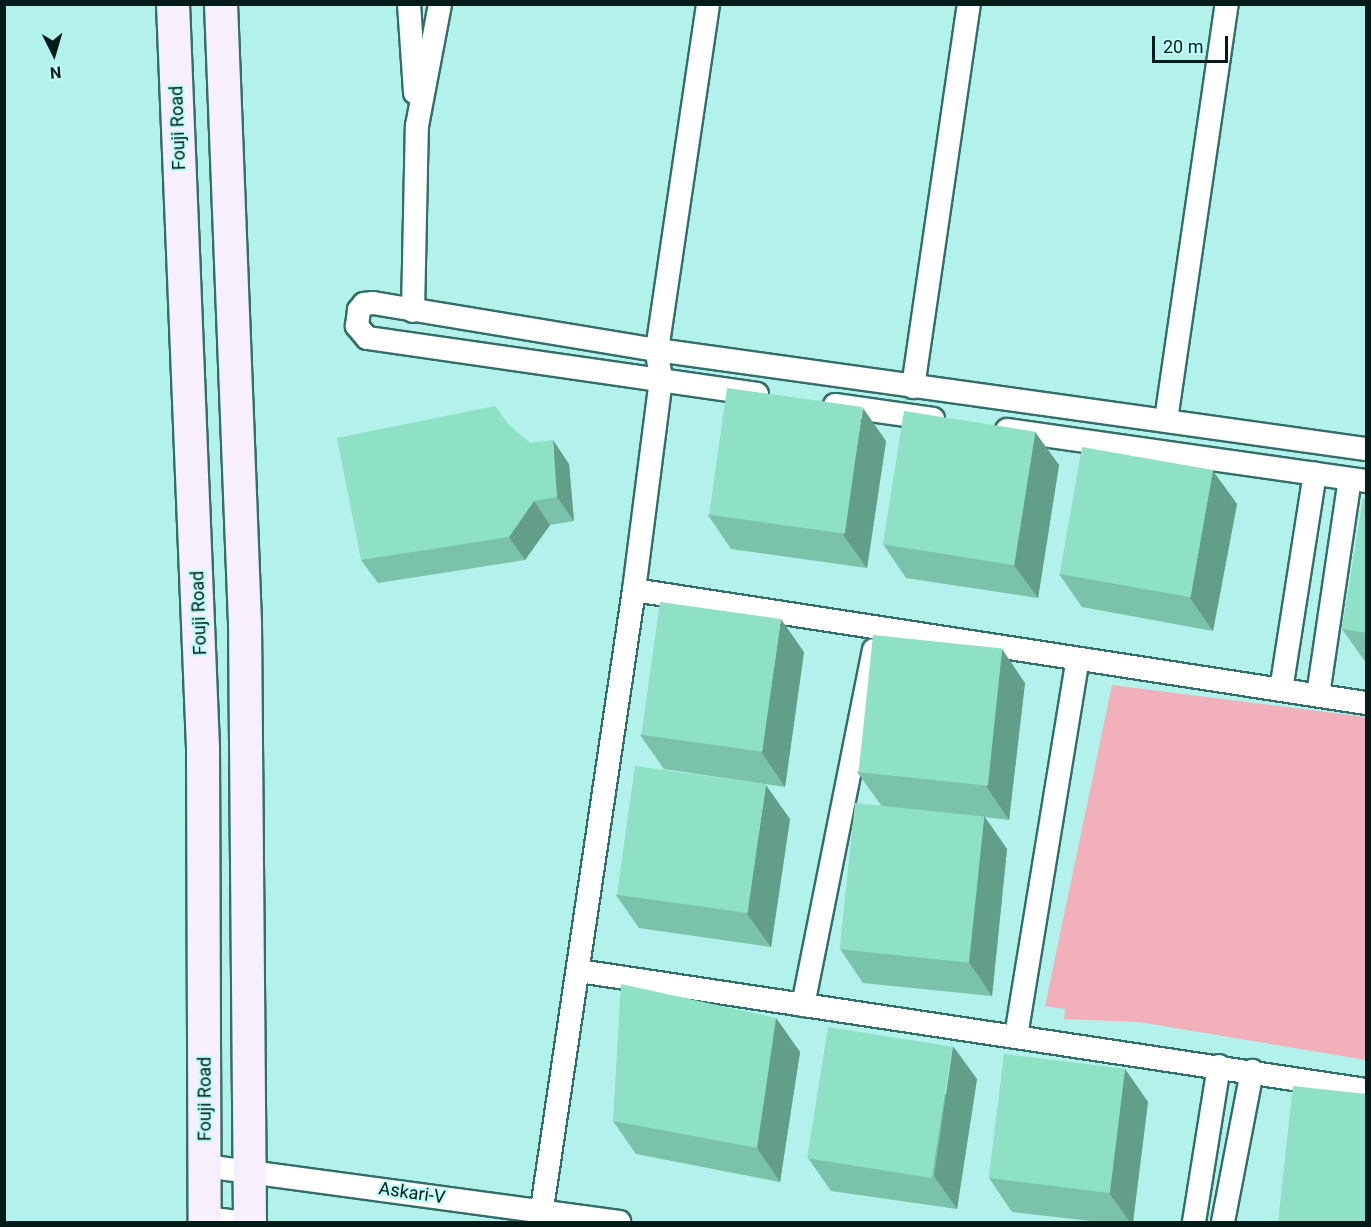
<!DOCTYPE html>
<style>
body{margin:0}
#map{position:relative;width:1371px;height:1227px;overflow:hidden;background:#b3f1eb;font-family:Roboto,sans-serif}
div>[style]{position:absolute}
.green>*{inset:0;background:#f2b1ba}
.roads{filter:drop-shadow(2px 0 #336e6a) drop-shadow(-2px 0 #336e6a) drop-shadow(0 2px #336e6a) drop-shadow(0 -2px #336e6a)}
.minor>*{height:22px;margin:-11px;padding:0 11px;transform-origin:11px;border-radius:11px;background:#fff}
.secondary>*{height:32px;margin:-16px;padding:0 16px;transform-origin:16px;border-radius:16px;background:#f7eefe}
.wall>*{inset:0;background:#7ac2a9}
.shaded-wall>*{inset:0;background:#639e89}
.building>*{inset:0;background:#8ee1c4;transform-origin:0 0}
span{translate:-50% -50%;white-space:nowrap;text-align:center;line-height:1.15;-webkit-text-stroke:4.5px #c0fef9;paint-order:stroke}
.street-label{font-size:18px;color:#031b19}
.frame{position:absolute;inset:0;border:6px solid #031b19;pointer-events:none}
.north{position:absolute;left:24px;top:24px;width:60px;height:60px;-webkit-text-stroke:4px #c0fef9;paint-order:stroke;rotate:175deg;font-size:16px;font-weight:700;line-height:24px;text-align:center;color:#031b19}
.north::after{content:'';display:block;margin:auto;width:21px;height:27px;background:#031b19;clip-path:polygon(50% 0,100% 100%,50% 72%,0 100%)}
.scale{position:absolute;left:1152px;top:36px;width:76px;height:27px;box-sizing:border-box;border:3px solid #031b19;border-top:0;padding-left:8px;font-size:18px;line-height:21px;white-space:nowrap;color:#031b19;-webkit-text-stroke:4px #c0fef9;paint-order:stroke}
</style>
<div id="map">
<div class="green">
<div style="clip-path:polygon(1112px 685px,1366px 717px,1366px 1060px,1139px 1022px,1064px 1019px,1065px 1009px,1045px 1006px)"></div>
</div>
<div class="roads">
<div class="minor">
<div style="left:409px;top:4px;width:89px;rotate:86.1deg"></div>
<div style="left:413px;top:311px;width:185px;rotate:-88.8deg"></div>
<div style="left:417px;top:126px;width:124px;rotate:-79.3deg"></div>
<div style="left:913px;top:387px;width:387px;rotate:-81.7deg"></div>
<div style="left:757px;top:394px;width:394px;rotate:-171.8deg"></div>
<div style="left:367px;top:338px;width:16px;rotate:-130deg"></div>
<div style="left:357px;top:326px;width:16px;rotate:-83deg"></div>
<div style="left:359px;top:310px;width:8px;rotate:-50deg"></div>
<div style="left:364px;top:304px;width:9px;rotate:-6deg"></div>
<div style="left:373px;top:303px;width:288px;rotate:9.4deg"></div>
<div style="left:657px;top:350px;width:716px;rotate:7.95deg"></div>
<div style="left:835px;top:405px;width:99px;rotate:8.1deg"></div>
<div style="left:1166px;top:420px;width:420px;rotate:-81.7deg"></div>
<div style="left:1007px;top:430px;width:363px;rotate:8.1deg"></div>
<div style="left:634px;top:590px;width:741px;rotate:8.78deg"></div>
<div style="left:1281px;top:690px;width:219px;rotate:-81.1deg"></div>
<div style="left:1318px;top:695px;width:218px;rotate:-81.6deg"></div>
<div style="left:579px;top:971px;width:796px;rotate:8.6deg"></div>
<div style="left:803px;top:1005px;width:362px;rotate:-78.7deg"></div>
<div style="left:1016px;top:1036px;width:382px;rotate:-80.7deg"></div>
<div style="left:205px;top:1166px;width:418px;rotate:7.7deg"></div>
<div style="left:205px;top:1218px;width:35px;rotate:7deg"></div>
<div style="left:540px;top:1222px;width:639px;rotate:-81.54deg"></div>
<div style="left:634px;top:590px;width:212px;rotate:-82.7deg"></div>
<div style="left:661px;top:380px;width:30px;rotate:-98deg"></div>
<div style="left:657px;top:350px;width:350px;rotate:-81.6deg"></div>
<div style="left:1194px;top:1222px;width:158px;rotate:-80.9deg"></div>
<div style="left:1223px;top:1222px;width:154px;rotate:-79.1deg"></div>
</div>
<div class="secondary">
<div style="left:173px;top:4px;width:746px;rotate:87.69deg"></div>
<div style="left:203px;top:749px;width:473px;rotate:89.8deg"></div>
<div style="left:221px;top:4px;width:619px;rotate:87.78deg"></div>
<div style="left:245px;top:623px;width:599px;rotate:89.52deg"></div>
</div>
</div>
<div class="wall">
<div style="clip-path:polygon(509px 426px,530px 443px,569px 464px,574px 521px,550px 525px,525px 560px,378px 583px,361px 560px)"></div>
<div style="clip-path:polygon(1035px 432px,1059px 465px,1038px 598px,906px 578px,883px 544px)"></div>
<div style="clip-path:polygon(886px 441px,867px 568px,731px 549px,708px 515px)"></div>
<div style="clip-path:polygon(1213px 471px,1237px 504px,1213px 631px,1082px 607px,1059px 574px)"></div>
<div style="clip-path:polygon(1366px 498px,1366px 663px,1342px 629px)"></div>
<div style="clip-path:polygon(804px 652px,785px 787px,664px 769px,640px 735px)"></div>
<div style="clip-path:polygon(1025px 683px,1009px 820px,985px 817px,1007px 849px,992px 996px,863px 983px,840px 949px,881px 805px,857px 772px)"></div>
<div style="clip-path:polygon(790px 819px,771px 947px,639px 928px,616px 895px)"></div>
<div style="clip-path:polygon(776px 1018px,800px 1052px,780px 1182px,636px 1154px,613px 1121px)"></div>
<div style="clip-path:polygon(1125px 1069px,1148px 1102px,1133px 1222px,1099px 1222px,1012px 1212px,989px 1178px)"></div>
<div style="clip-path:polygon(977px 1079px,957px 1209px,831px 1191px,808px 1158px)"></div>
</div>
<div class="shaded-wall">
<div style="clip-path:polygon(863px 408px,886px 441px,867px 568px,843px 535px)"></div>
<div style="clip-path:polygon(1035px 432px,1059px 465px,1038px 598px,1014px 565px)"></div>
<div style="clip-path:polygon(553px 440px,569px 464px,574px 521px,557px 497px)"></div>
<div style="clip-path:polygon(1213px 471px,1237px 504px,1213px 631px,1190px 598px)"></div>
<div style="clip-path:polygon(534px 501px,550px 525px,525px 560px,509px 537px)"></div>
<div style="clip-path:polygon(781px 619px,804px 652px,785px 787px,762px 753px)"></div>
<div style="clip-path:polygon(1002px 649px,1025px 683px,1009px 820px,986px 786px)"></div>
<div style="clip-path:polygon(766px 785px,790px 819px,771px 947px,747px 914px)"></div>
<div style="clip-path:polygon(984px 816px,1007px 849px,992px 996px,969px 962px)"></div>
<div style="clip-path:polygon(776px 1018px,800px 1052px,780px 1182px,757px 1148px)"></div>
<div style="clip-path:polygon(953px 1046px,977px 1079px,957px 1209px,934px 1176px)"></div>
<div style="clip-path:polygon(1125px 1069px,1148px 1102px,1133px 1222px,1130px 1222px,1109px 1193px)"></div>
</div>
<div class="building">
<div style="left:727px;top:388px;width:137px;height:128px;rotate:8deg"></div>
<div style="clip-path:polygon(495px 406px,509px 425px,530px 443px,553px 440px,557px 497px,534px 501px,509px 537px,361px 560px,337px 438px)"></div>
<div style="left:904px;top:411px;width:133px;height:135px;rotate:9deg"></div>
<div style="left:1082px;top:447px;width:133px;height:129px;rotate:10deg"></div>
<div style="clip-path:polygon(1363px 498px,1366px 498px,1366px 633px,1342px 629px)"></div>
<div style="left:660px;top:602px;width:122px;height:134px;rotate:8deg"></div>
<div style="left:873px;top:635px;width:130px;height:138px;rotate:6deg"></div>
<div style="left:635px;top:766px;width:132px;height:130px;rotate:8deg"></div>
<div style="left:855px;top:803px;width:130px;height:147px;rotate:6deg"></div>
<div style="clip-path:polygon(621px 984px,776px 1018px,757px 1148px,613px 1121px)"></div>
<div style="left:828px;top:1027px;width:126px;height:133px;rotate:9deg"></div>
<div style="left:1004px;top:1054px;width:122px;height:125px;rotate:7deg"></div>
<div style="clip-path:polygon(1293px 1086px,1366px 1094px,1366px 1222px,1278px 1222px)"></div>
</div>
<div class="street-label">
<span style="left:178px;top:128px;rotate:-92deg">Fouji Road</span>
<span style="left:199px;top:613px;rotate:-92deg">Fouji Road</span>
<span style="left:205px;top:1099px;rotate:-90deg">Fouji Road</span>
<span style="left:412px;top:1193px;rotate:8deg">Askari-V</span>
</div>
<div class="frame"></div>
<div class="north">N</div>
<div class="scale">20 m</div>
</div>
